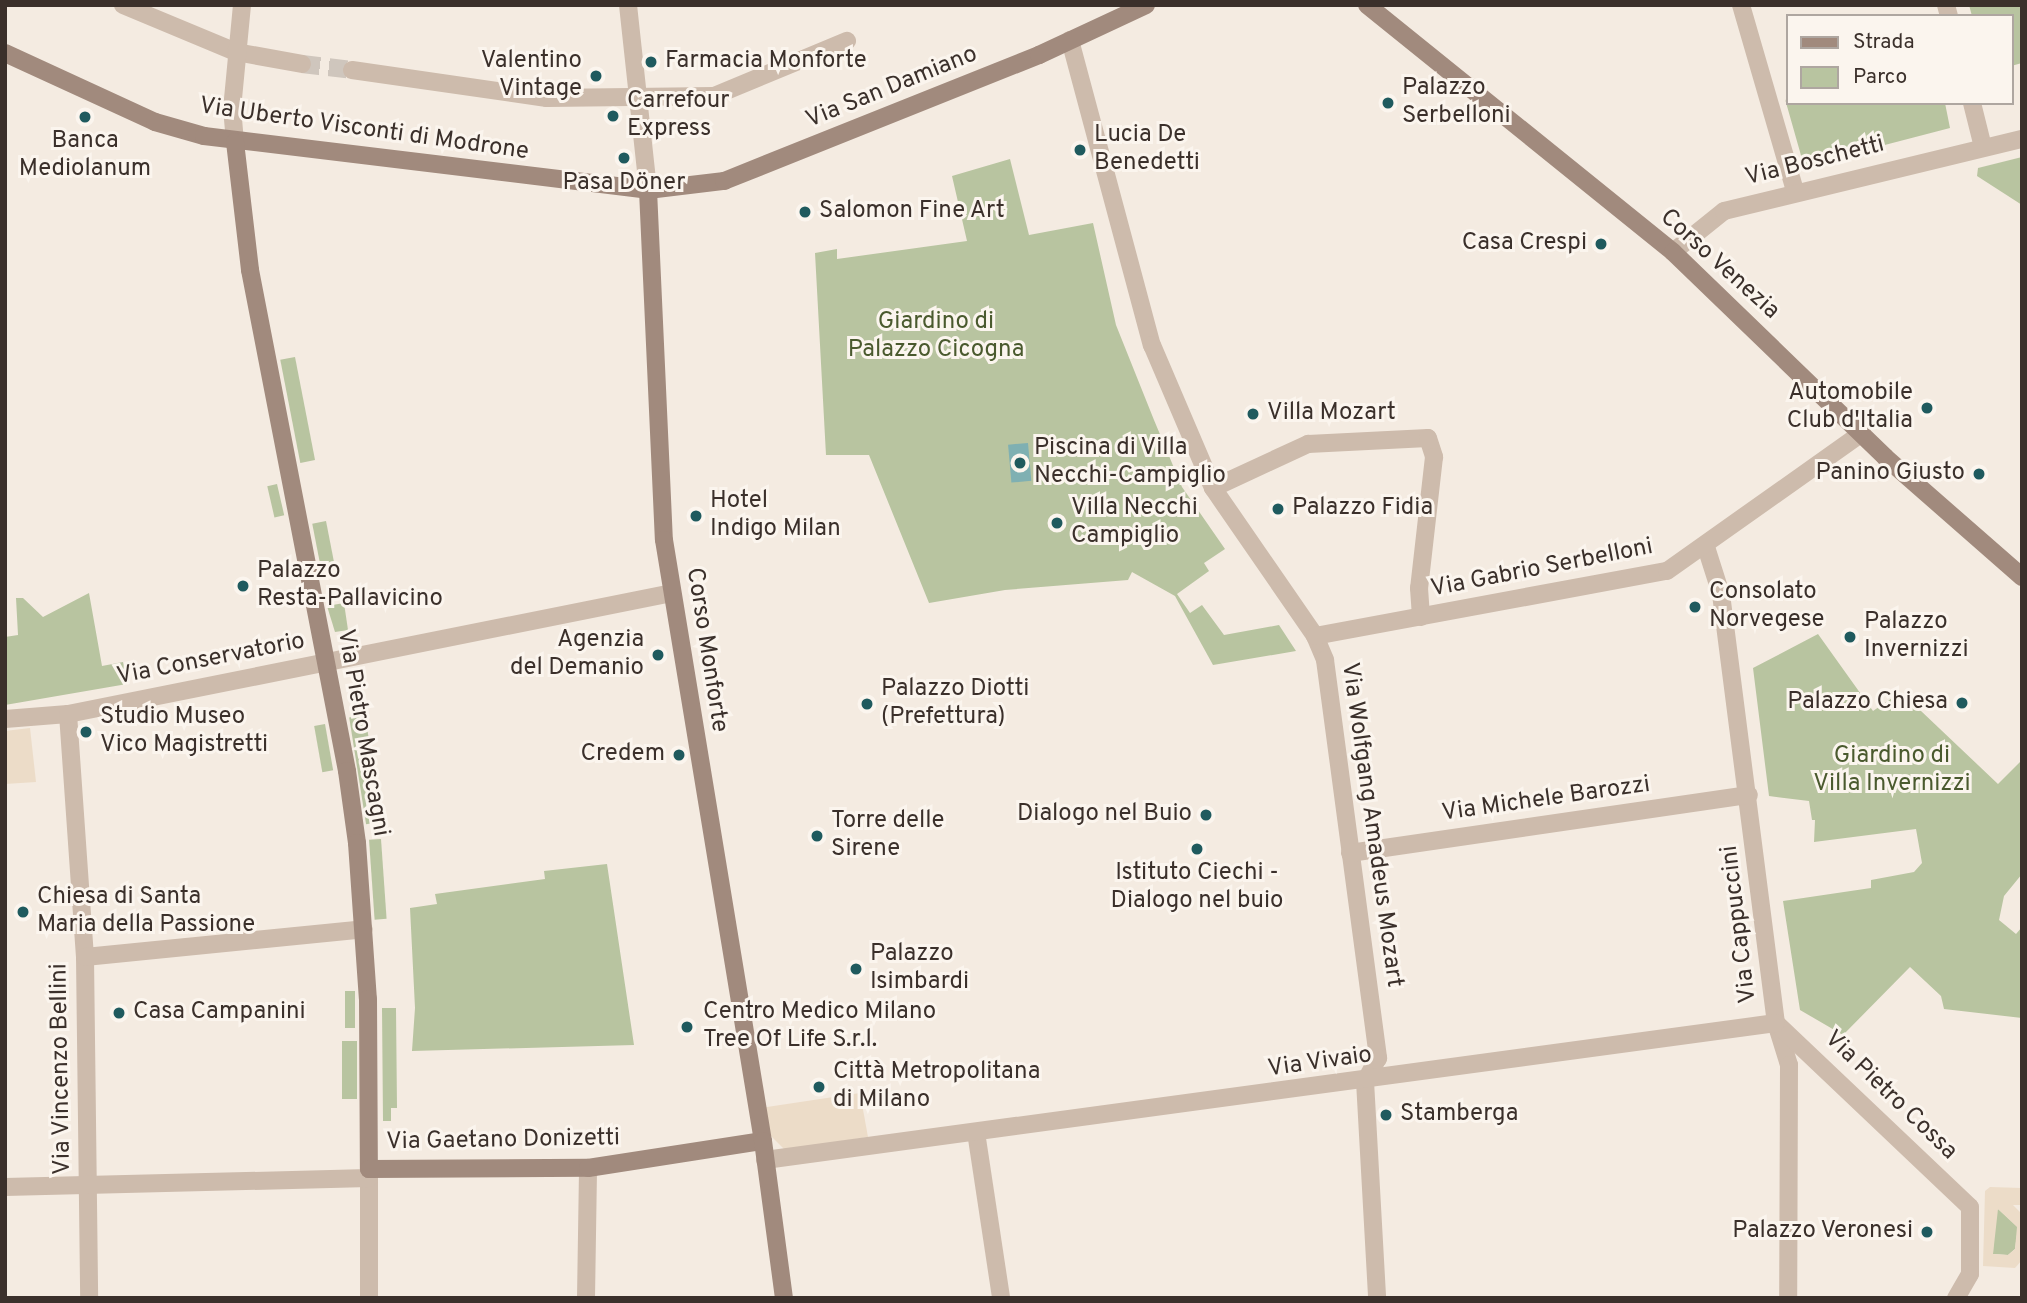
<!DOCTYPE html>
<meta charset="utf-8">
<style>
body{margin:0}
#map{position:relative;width:2027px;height:1303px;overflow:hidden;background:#f4ebe1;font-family:Overpass,sans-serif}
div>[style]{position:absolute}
.green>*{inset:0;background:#b8c4a0;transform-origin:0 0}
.plaza>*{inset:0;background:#ecdcc8}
.water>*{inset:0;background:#7fb0b2;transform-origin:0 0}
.street-tunnel>*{height:18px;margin-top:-9px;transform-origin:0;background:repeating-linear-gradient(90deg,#cfc6bd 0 18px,transparent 0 27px)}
.street>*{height:18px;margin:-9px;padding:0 9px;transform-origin:9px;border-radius:9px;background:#cdbbac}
.secondary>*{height:18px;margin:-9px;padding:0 9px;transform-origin:9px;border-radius:9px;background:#a18a7d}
.dots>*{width:19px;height:19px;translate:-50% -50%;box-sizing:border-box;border:4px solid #fbf5ee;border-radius:50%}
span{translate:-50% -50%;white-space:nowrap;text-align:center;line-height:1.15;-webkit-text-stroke:6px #fbf5ee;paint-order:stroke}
.poi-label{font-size:24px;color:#3b302b}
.right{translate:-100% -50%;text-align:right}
.left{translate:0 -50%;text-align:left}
.street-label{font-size:24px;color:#3b302b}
.park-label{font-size:24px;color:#4a5a2e}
.frame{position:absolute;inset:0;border:7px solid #3b302b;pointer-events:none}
.legend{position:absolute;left:1786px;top:14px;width:228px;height:91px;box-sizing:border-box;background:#fbf5ee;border:2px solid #aea6a0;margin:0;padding:9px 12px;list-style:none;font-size:21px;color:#3b302b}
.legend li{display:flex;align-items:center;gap:14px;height:35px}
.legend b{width:35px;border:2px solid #aea6a0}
</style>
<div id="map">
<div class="green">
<div style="clip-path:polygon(1969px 5px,2022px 5px,2022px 63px,2011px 66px,2011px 16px,1972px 16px)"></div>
<div style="clip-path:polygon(1785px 99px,1787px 103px,1945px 103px,1950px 128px,1804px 166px)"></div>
<div style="clip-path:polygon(2022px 157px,2022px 205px,1977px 176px,1978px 168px)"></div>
<div style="clip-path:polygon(1010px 159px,1029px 235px,1093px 223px,1116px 325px,1154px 420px,1182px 487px,1225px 549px,1204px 563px,1209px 571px,1177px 594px,1190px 613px,1202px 605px,1224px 635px,1279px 625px,1296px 651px,1213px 665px,1175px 596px,1132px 572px,1128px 580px,1005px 590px,929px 603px,869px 455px,826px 455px,815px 253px,837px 249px,837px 259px,967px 241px,952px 176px)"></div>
<div style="left:295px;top:357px;width:105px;height:15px;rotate:79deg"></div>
<div style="left:277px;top:484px;width:32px;height:10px;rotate:77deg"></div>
<div style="left:326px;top:521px;width:49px;height:14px;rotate:79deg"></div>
<div style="clip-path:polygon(89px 593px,102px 666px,123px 662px,127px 684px,5px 705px,5px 637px,18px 635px,16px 598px,23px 598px,43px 617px)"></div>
<div style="clip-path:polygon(344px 603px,348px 630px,335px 632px,327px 606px)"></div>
<div style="clip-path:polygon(1818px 634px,1873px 711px,1901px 692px,1998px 784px,2022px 760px,2022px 874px,2004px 896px,1999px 920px,2016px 934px,2022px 927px,2022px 1018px,1944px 1009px,1941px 996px,1910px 967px,1843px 1035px,1800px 1010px,1783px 901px,1871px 888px,1871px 880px,1914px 872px,1922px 863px,1916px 829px,1814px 842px,1815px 820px,1812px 820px,1809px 801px,1769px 796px,1753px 668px)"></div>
<div style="left:365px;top:715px;width:108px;height:16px;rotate:81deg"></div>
<div style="left:325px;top:724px;width:47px;height:11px;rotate:80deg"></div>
<div style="left:381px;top:839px;width:80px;height:12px;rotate:86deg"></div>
<div style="clip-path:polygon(607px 864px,634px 1045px,412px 1051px,415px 1008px,410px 908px,437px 904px,435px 894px,545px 879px,544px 871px)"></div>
<div style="left:345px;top:991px;width:10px;height:37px"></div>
<div style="clip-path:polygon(382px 1008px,396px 1008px,397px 1108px,391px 1108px,391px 1121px,383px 1121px)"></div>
<div style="left:342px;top:1041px;width:15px;height:58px"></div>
<div style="clip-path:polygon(1998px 1209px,2018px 1227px,2015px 1249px,2008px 1255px,1993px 1254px,1994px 1211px)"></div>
</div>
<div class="plaza">
<div style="clip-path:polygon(30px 728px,36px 782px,5px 784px,5px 731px)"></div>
<div style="clip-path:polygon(860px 1093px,868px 1137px,785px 1150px,770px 1135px,760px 1108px)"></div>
<div style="clip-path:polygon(evenodd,1990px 1187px,2022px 1188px,2022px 1205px,2013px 1205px,2022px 1214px,2022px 1260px,2015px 1268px,1983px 1266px,1985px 1191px,1990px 1187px,1998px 1209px,2017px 1227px,2015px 1249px,2008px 1255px,1993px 1254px,1998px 1209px)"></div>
</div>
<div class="water">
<div style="left:1028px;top:443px;width:38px;height:20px;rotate:85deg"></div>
</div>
<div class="street-tunnel">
<div style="left:302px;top:64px;width:50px;rotate:6.8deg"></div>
</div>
<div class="street">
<div style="left:123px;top:5px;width:122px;rotate:22.6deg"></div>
<div style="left:236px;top:52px;width:67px;rotate:10.3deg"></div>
<div style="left:628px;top:5px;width:186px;rotate:83.8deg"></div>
<div style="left:1741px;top:5px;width:194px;rotate:73.8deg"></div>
<div style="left:1946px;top:5px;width:11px;rotate:75deg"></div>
<div style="left:1070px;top:40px;width:316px;rotate:75deg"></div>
<div style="left:1152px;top:345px;width:155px;rotate:66.9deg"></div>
<div style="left:1213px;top:488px;width:180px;rotate:55.4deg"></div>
<div style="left:1315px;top:636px;width:26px;rotate:67deg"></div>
<div style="left:1325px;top:660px;width:402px;rotate:82.4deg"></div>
<div style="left:1378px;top:1058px;width:26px;rotate:119deg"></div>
<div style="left:352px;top:70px;width:197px;rotate:8.2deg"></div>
<div style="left:547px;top:98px;width:167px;rotate:-0.7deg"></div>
<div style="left:714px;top:96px;width:144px;rotate:-22.5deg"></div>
<div style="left:1972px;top:103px;width:45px;rotate:76deg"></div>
<div style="left:235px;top:142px;width:33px;rotate:-95deg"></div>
<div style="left:232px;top:109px;width:104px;rotate:-84.5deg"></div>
<div style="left:1673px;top:252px;width:65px;rotate:-38.8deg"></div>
<div style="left:1724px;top:211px;width:307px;rotate:-13.6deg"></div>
<div style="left:1213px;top:488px;width:105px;rotate:-24.9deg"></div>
<div style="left:1308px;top:444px;width:120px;rotate:-2.9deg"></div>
<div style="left:1428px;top:438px;width:20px;rotate:72deg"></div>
<div style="left:1434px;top:457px;width:132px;rotate:96.5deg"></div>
<div style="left:1419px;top:588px;width:29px;rotate:86deg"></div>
<div style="left:1706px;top:547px;width:49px;rotate:72.3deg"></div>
<div style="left:1721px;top:594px;width:433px;rotate:82.7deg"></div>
<div style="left:1776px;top:1023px;width:44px;rotate:72.8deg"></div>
<div style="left:1789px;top:1065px;width:233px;rotate:90.2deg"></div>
<div style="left:1315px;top:636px;width:358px;rotate:-10.5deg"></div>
<div style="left:1667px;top:571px;width:239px;rotate:-35.3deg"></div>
<div style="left:68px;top:714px;width:244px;rotate:86deg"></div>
<div style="left:85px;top:957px;width:341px;rotate:89.3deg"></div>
<div style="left:5px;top:719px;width:63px;rotate:-4.5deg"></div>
<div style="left:68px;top:714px;width:616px;rotate:-11.33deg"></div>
<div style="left:1350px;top:853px;width:403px;rotate:-8.3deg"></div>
<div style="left:85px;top:957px;width:280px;rotate:-5.7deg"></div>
<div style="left:1776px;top:1023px;width:267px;rotate:43.5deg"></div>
<div style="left:1970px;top:1207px;width:67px;rotate:90deg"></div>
<div style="left:1970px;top:1274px;width:28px;rotate:120deg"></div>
<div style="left:1365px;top:1081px;width:217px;rotate:86.8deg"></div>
<div style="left:976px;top:1132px;width:168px;rotate:81.4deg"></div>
<div style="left:765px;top:1160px;width:1020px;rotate:-7.72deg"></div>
<div style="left:369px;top:1169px;width:129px;rotate:90deg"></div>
<div style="left:5px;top:1187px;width:364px;rotate:-1.4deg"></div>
<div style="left:586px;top:1298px;width:130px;rotate:-89.1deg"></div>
</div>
<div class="secondary">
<div style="left:1367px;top:5px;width:393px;rotate:38.9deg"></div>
<div style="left:1673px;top:252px;width:295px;rotate:44deg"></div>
<div style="left:1885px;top:457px;width:182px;rotate:41.2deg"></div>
<div style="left:5px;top:53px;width:165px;rotate:24.7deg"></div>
<div style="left:155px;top:122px;width:51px;rotate:15.9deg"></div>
<div style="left:204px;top:136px;width:447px;rotate:6.9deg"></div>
<div style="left:648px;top:190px;width:77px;rotate:-6.8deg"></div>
<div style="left:724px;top:181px;width:339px;rotate:-21.8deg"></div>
<div style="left:1039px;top:55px;width:118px;rotate:-25deg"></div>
<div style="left:235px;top:142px;width:129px;rotate:83.3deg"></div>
<div style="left:250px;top:270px;width:510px;rotate:79.04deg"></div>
<div style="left:347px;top:771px;width:73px;rotate:82.1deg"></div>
<div style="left:357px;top:843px;width:156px;rotate:86deg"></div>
<div style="left:368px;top:999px;width:170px;rotate:89.7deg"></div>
<div style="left:369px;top:1169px;width:219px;rotate:-0.3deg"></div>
<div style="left:588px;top:1168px;width:177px;rotate:-8.8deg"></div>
<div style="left:648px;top:190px;width:350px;rotate:87.4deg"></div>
<div style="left:664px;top:540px;width:609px;rotate:80.65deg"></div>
<div style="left:763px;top:1141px;width:158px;rotate:82.4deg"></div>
</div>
<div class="dots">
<div style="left:651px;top:62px;background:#1f5a5e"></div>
<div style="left:596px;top:76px;background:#1f5a5e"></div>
<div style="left:1388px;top:103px;background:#1f5a5e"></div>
<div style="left:613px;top:116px;background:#1f5a5e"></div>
<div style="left:85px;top:117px;background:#1f5a5e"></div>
<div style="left:1080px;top:150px;background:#1f5a5e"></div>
<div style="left:624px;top:158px;background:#1f5a5e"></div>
<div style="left:805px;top:212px;background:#1f5a5e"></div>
<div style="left:1601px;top:244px;background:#1f5a5e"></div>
<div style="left:1927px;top:408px;background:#1f5a5e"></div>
<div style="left:1253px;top:414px;background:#1f5a5e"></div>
<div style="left:1020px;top:463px;background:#1f5a5e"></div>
<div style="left:1979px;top:474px;background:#1f5a5e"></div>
<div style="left:1278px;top:509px;background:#1f5a5e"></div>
<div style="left:696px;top:516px;background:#1f5a5e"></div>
<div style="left:1057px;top:523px;background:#1f5a5e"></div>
<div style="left:243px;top:586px;background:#1f5a5e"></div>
<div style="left:1695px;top:607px;background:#1f5a5e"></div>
<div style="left:1850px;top:637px;background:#1f5a5e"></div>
<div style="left:658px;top:655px;background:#1f5a5e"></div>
<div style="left:1962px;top:703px;background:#1f5a5e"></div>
<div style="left:867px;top:704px;background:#1f5a5e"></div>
<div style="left:86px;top:732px;background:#1f5a5e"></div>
<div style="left:679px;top:755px;background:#1f5a5e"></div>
<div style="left:1206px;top:815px;background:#1f5a5e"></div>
<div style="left:817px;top:836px;background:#1f5a5e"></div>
<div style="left:1197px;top:849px;background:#1f5a5e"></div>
<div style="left:23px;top:912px;background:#1f5a5e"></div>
<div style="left:856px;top:969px;background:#1f5a5e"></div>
<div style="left:119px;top:1013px;background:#1f5a5e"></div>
<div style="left:687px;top:1027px;background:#1f5a5e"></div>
<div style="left:819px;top:1087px;background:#1f5a5e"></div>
<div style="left:1386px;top:1115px;background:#1f5a5e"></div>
<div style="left:1927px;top:1232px;background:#1f5a5e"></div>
</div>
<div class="poi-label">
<span class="right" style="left:582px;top:76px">Valentino<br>Vintage</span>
<span class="left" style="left:665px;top:62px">Farmacia Monforte</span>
<span class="left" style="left:1402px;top:103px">Palazzo<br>Serbelloni</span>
<span class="left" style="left:627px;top:116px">Carrefour<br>Express</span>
<span class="left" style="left:1094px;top:150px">Lucia De<br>Benedetti</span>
<span style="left:85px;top:156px">Banca<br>Mediolanum</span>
<span style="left:624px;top:184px">Pasa Döner</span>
<span class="left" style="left:819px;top:212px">Salomon Fine Art</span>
<span class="right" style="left:1587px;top:244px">Casa Crespi</span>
<span class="right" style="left:1913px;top:408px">Automobile<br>Club d'Italia</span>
<span class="left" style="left:1267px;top:414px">Villa Mozart</span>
<span class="left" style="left:1034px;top:463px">Piscina di Villa<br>Necchi-Campiglio</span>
<span class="right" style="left:1965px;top:474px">Panino Giusto</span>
<span class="left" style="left:710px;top:516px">Hotel<br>Indigo Milan</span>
<span class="left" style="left:1071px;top:523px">Villa Necchi<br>Campiglio</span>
<span class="left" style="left:1292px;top:509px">Palazzo Fidia</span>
<span class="left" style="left:257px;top:586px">Palazzo<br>Resta-Pallavicino</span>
<span class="left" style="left:1709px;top:607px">Consolato<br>Norvegese</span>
<span class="left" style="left:1864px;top:637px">Palazzo<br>Invernizzi</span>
<span class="right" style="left:644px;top:655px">Agenzia<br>del Demanio</span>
<span class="left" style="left:881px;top:704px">Palazzo Diotti<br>(Prefettura)</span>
<span class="right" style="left:1948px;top:703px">Palazzo Chiesa</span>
<span class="left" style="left:100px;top:732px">Studio Museo<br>Vico Magistretti</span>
<span class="right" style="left:665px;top:755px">Credem</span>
<span class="right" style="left:1192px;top:815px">Dialogo nel Buio</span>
<span class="left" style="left:831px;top:836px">Torre delle<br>Sirene</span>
<span style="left:1197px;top:888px">Istituto Ciechi -<br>Dialogo nel buio</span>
<span class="left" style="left:37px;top:912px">Chiesa di Santa<br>Maria della Passione</span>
<span class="left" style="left:870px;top:969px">Palazzo<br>Isimbardi</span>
<span class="left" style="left:133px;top:1013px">Casa Campanini</span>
<span class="left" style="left:703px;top:1027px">Centro Medico Milano<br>Tree Of Life S.r.l.</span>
<span class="left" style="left:833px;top:1087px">Città Metropolitana<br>di Milano</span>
<span class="left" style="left:1400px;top:1115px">Stamberga</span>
<span class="right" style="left:1913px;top:1232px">Palazzo Veronesi</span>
</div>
<div class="street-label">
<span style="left:892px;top:88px;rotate:-22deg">Via San Damiano</span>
<span style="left:364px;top:130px;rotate:8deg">Via Uberto Visconti di Modrone</span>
<span style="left:1815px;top:162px;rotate:-14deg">Via Boschetti</span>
<span style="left:1719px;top:265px;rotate:42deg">Corso Venezia</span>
<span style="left:1542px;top:569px;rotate:-11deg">Via Gabrio Serbelloni</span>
<span style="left:706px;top:650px;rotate:81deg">Corso Monforte</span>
<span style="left:211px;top:660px;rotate:-11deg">Via Conservatorio</span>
<span style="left:362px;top:733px;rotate:80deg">Via Pietro Mascagni</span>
<span style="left:1546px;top:800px;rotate:-8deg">Via Michele Barozzi</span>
<span style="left:1371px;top:825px;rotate:82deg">Via Wolfgang Amadeus Mozart</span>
<span style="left:1740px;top:924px;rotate:-97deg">Via Cappuccini</span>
<span style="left:1320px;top:1063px;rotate:-8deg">Via Vivaio</span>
<span style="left:62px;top:1069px;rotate:-91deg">Via Vincenzo Bellini</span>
<span style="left:1890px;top:1096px;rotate:44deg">Via Pietro Cossa</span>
<span style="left:503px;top:1141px;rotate:-1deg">Via Gaetano Donizetti</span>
</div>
<div class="park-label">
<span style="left:936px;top:337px">Giardino di<br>Palazzo Cicogna</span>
<span style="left:1892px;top:771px">Giardino di<br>Villa Invernizzi</span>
</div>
<div class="frame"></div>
<ul class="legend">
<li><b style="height:9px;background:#a18a7d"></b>Strada</li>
<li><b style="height:19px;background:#b8c4a0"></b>Parco</li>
</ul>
</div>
